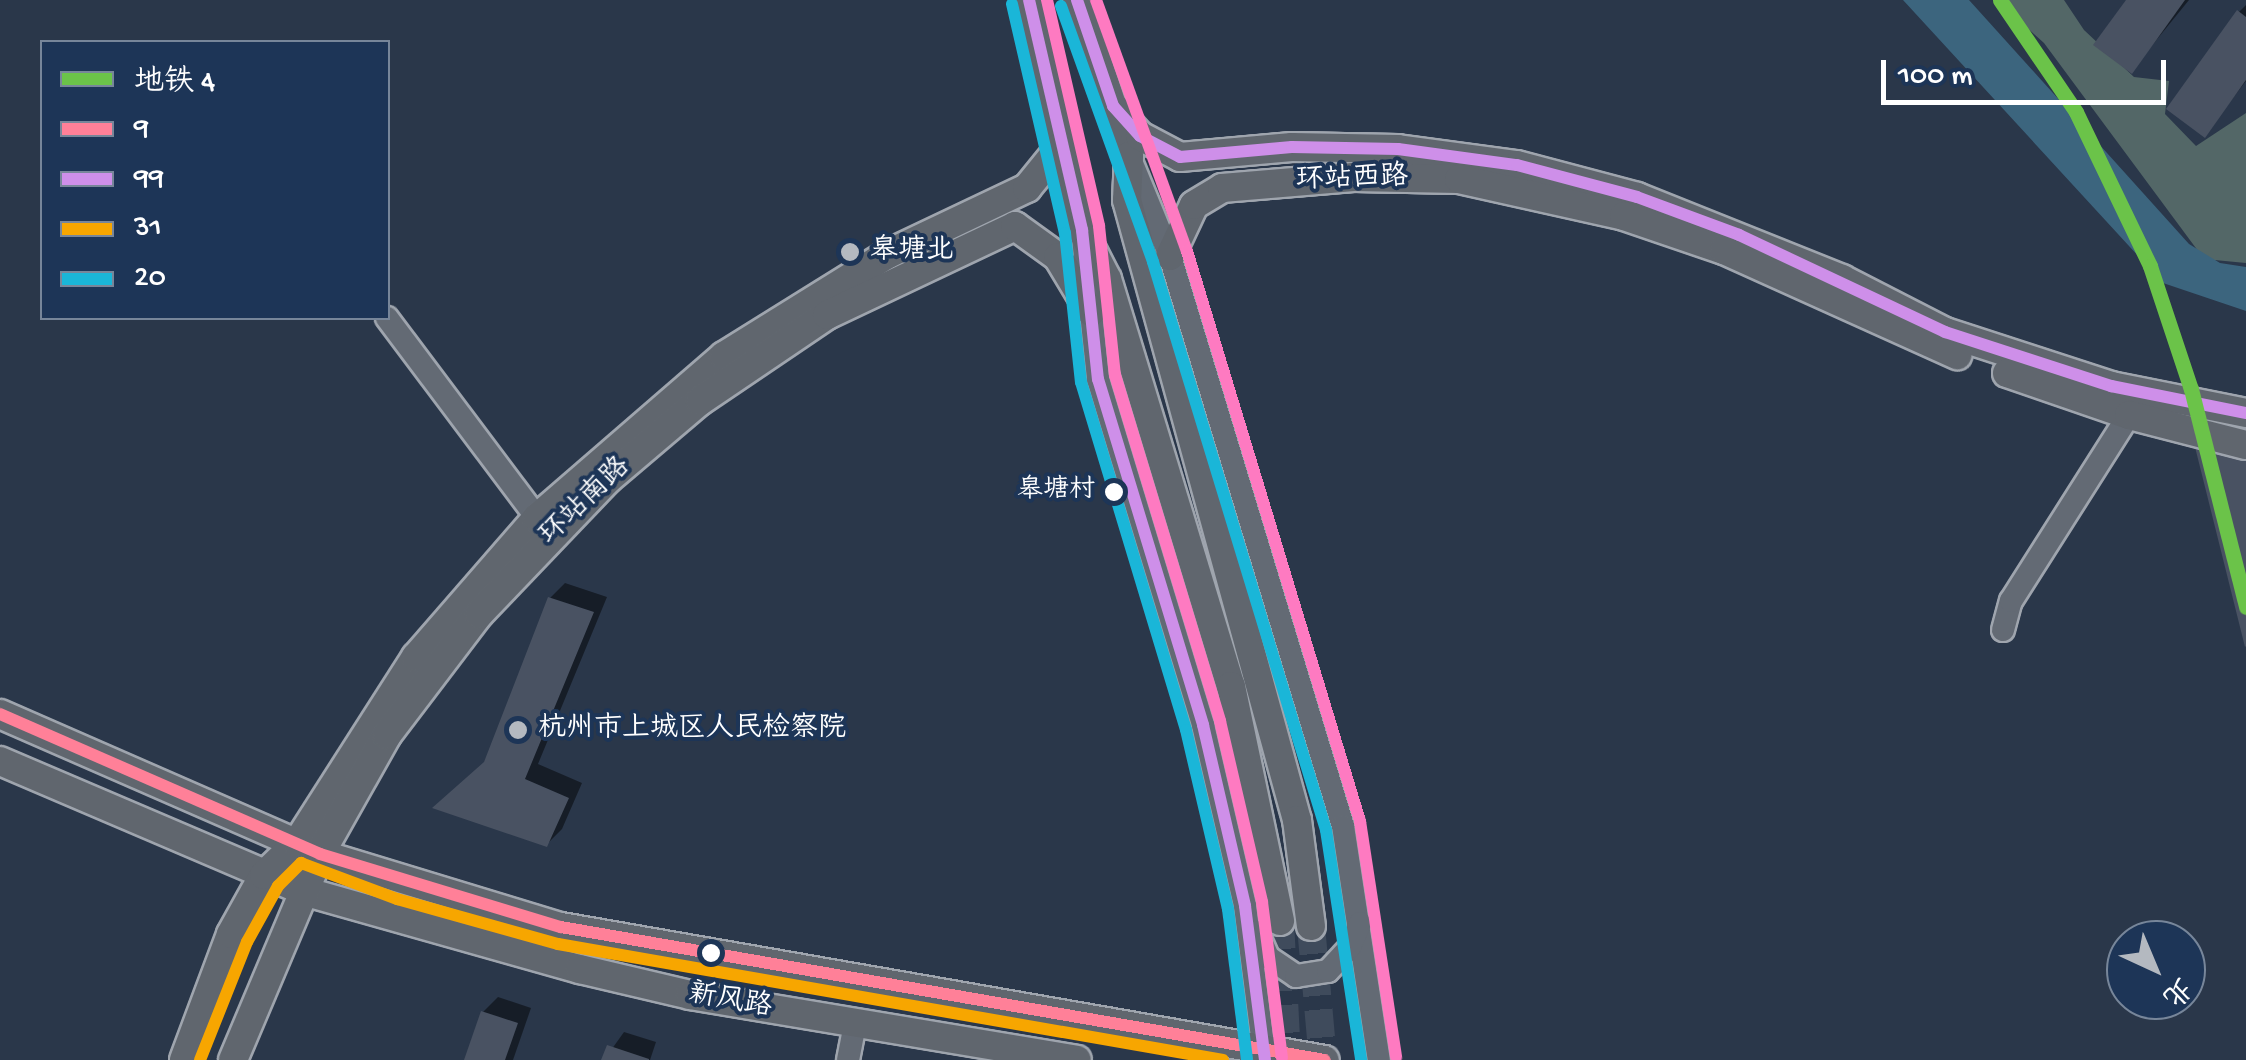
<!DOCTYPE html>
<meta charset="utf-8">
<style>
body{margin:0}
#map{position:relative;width:2246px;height:1060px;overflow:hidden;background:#2a374a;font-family:"Gochi Hand","LXGW WenKai TC",sans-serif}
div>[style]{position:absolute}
.green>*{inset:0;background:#536767}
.water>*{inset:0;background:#3c657e}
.shadow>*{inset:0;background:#0007}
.building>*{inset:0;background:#495262}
.major-tunnel>*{height:28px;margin-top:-14px;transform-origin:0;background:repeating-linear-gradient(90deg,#3f4b5c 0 28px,transparent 0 42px)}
.roads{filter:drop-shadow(2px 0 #9fa5ae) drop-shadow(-2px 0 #9fa5ae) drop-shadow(0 2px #9fa5ae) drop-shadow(0 -2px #9fa5ae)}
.minor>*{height:22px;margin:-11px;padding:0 11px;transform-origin:11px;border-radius:11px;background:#636a74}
.major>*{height:28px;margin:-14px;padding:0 14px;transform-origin:14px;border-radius:14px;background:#60666e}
.bus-1>*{height:12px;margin:-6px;padding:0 6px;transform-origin:6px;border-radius:6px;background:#ff8098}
.bus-2>*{height:12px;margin:-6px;padding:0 6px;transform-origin:6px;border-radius:6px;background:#ce8fe9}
.bus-3>*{height:12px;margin:-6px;padding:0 6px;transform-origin:6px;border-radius:6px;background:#f7a600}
.bus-4>*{height:12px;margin:-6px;padding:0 6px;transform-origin:6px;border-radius:6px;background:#1ab6d8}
.bus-5>*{height:12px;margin:-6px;padding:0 6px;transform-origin:6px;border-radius:6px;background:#fe7ac1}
.metro-1>*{height:15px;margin:-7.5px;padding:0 7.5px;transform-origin:7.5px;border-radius:7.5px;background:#6bc349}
.dots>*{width:28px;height:28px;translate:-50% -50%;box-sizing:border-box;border:5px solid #1d3557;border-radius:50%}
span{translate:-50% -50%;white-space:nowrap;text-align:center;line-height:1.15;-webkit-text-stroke:8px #1d3557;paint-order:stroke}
.bus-label{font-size:26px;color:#fff}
.right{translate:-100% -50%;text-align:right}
.street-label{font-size:28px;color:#fff}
.poi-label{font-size:28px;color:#fff}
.left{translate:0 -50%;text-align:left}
.legend{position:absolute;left:40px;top:40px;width:350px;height:280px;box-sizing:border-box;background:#1d3557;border:2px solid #77869a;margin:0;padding:12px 18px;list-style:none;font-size:30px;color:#fff}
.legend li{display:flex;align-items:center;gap:20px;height:50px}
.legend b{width:50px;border:2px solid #77869a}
.north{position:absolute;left:2106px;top:920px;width:100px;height:100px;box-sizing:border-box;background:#1d3557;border:2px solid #77869a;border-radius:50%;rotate:136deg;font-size:28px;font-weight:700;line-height:40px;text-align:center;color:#fff}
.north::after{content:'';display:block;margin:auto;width:35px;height:45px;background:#b4b9c0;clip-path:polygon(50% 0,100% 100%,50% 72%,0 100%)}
.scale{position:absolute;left:1881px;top:60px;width:285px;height:45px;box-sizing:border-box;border:5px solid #fff;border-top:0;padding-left:12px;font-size:30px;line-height:35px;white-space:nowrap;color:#fff;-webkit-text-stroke:8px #1d3557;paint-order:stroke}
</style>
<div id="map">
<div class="green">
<div style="clip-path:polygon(1996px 0,2064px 0,2084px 30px,2134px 77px,2169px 81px,2165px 114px,2196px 146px,2246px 113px,2246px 263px,2204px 259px,2044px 43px)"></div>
</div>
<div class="water">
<div style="clip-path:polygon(1903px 0,1969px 0,2189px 244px,2220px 263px,2246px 267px,2246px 311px,2163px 283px)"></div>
</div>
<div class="shadow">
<div style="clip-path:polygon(2129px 0,2189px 0,2132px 70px)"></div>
<div style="clip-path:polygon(2246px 5px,2246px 81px,2205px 134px,2239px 12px)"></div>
<div style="clip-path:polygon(565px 583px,607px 597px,538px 764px,582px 783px,562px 829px,547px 844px,487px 761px,550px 598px)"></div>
<div style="clip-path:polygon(498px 997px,531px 1008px,513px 1060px,466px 1060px,483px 1012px)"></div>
<div style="clip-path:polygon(624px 1032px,656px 1042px,650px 1060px,604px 1060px)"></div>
</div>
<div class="building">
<div style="clip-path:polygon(2126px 0,2185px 0,2132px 74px,2093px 45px)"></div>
<div style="clip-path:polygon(2237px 10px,2246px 17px,2246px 80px,2205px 138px,2166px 109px)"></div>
<div style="clip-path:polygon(2246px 420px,2246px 646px,2245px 647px,2192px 435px)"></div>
<div style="clip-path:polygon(548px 597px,594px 612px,525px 779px,569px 798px,547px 847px,432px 808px,484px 762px)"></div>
<div style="clip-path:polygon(481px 1011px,518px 1023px,505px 1060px,464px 1060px)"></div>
<div style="clip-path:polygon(607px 1045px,649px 1059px,649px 1060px,601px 1060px)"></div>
</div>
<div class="major-tunnel">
<div style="left:1280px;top:921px;width:139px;rotate:87.1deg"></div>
<div style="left:1311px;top:926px;width:135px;rotate:84.9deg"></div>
</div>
<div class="roads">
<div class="minor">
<div style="left:1129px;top:156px;width:108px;rotate:67.7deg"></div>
<div style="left:1170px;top:256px;width:596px;rotate:73.12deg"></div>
<div style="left:1343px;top:826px;width:237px;rotate:81.3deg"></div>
<div style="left:1083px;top:238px;width:142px;rotate:83.9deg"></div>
<div style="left:1098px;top:379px;width:362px;rotate:73.1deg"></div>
<div style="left:1203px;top:725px;width:186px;rotate:76.9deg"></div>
<div style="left:1245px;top:906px;width:155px;rotate:82.6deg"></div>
<div style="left:387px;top:318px;width:250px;rotate:53.1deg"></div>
<div style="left:2003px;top:630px;width:30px;rotate:-75deg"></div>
<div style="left:2011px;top:601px;width:220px;rotate:-57.6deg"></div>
<div style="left:1257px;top:932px;width:27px;rotate:66deg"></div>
<div style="left:1268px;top:957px;width:34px;rotate:34deg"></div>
<div style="left:1296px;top:976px;width:32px;rotate:-9deg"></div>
<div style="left:1328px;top:971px;width:33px;rotate:-47deg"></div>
<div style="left:1350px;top:947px;width:26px;rotate:-67deg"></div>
<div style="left:848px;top:1060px;width:37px;rotate:-79deg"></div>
</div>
<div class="major">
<div style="left:1029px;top:0;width:236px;rotate:77deg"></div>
<div style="left:1082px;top:230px;width:55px;rotate:63deg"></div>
<div style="left:1107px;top:279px;width:425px;rotate:73.1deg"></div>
<div style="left:1231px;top:686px;width:240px;rotate:78.2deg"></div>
<div style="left:1077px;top:0;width:164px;rotate:71.6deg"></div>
<div style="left:1129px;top:156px;width:44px;rotate:92.6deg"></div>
<div style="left:1127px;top:200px;width:643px;rotate:74.67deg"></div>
<div style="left:1297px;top:820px;width:107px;rotate:82.5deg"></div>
<div style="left:1113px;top:106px;width:40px;rotate:48deg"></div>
<div style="left:1140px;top:136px;width:45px;rotate:27.7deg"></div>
<div style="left:1180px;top:157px;width:112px;rotate:-5.1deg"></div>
<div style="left:1292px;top:147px;width:106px;rotate:1.1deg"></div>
<div style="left:1398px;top:149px;width:120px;rotate:7.7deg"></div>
<div style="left:1517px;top:165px;width:124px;rotate:14.9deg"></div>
<div style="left:1637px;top:197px;width:221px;rotate:21.8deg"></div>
<div style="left:1842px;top:279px;width:116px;rotate:27.2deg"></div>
<div style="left:1945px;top:332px;width:175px;rotate:18deg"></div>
<div style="left:2111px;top:386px;width:138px;rotate:11.3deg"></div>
<div style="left:1170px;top:256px;width:56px;rotate:-64.8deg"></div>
<div style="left:1194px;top:205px;width:33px;rotate:-31deg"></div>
<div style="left:1222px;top:188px;width:132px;rotate:-4.8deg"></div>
<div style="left:1354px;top:177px;width:105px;rotate:1.1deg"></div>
<div style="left:1459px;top:179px;width:169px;rotate:12.6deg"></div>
<div style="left:1624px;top:216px;width:106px;rotate:18.8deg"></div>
<div style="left:1724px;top:250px;width:256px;rotate:24.3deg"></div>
<div style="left:2007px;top:373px;width:129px;rotate:19deg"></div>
<div style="left:2129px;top:415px;width:121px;rotate:14.4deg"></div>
<div style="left:0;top:714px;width:349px;rotate:23.6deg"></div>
<div style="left:320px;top:854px;width:252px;rotate:16.9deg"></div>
<div style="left:561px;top:927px;width:775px;rotate:9.88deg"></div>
<div style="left:0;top:761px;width:334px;rotate:23.1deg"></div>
<div style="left:307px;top:892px;width:284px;rotate:15.8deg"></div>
<div style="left:580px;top:969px;width:113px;rotate:13.3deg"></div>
<div style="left:690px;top:995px;width:392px;rotate:9.5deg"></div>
<div style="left:184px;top:1060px;width:134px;rotate:-69.5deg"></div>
<div style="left:231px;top:934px;width:68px;rotate:-60.8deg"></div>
<div style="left:264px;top:875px;width:46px;rotate:-44.1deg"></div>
<div style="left:297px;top:843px;width:221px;rotate:-57.4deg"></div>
<div style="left:416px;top:657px;width:184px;rotate:-49deg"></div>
<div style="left:537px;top:518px;width:247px;rotate:-40.9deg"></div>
<div style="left:724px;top:356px;width:193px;rotate:-31.9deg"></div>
<div style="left:888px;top:254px;width:154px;rotate:-25.4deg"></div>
<div style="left:1027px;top:188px;width:55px;rotate:-50.9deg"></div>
<div style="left:233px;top:1060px;width:224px;rotate:-67.1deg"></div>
<div style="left:320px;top:854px;width:137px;rotate:-60.6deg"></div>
<div style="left:387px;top:735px;width:152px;rotate:-52.8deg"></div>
<div style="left:479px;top:614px;width:187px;rotate:-46.3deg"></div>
<div style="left:608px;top:479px;width:121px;rotate:-40.3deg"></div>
<div style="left:700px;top:401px;width:153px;rotate:-34.1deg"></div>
<div style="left:827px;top:315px;width:208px;rotate:-25.3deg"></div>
<div style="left:1015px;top:226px;width:53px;rotate:35.8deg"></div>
<div style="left:1058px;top:257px;width:64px;rotate:59deg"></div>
</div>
</div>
<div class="bus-1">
<div style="left:0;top:714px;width:349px;rotate:23.6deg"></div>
<div style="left:320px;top:854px;width:252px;rotate:16.9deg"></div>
<div style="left:561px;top:927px;width:775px;rotate:9.88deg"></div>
</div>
<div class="bus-2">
<div style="left:1029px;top:0;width:236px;rotate:77deg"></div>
<div style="left:1082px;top:230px;width:150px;rotate:83.9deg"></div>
<div style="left:1098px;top:379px;width:362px;rotate:73.1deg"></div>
<div style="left:1203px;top:725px;width:186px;rotate:76.9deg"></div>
<div style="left:1245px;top:906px;width:155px;rotate:82.6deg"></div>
<div style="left:1077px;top:0;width:112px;rotate:71.2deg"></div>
<div style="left:1113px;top:106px;width:40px;rotate:48deg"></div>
<div style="left:1140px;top:136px;width:45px;rotate:27.7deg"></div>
<div style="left:1180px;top:157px;width:112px;rotate:-5.1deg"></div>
<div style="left:1292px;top:147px;width:106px;rotate:1.1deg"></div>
<div style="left:1398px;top:149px;width:120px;rotate:7.7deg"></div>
<div style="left:1517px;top:165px;width:124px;rotate:14.9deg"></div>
<div style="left:1637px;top:197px;width:109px;rotate:20.4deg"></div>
<div style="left:1739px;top:235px;width:228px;rotate:25.2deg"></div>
<div style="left:1945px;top:332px;width:175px;rotate:18deg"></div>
<div style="left:2111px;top:386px;width:138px;rotate:11.3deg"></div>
</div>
<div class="bus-3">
<div style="left:200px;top:1060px;width:127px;rotate:-68.3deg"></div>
<div style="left:247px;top:942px;width:64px;rotate:-61deg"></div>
<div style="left:278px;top:886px;width:33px;rotate:-45deg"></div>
<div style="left:301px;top:863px;width:103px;rotate:20.6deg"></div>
<div style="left:397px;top:899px;width:167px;rotate:15.6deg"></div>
<div style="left:558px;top:944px;width:675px;rotate:9.89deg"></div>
</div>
<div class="bus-4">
<div style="left:1012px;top:4px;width:235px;rotate:77deg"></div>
<div style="left:1065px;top:233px;width:150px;rotate:83.9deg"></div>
<div style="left:1081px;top:382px;width:363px;rotate:73.2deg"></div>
<div style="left:1186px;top:730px;width:184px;rotate:76.8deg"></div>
<div style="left:1228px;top:909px;width:152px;rotate:82.8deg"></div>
<div style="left:1061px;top:6px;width:272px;rotate:70.2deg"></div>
<div style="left:1153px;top:262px;width:594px;rotate:73.06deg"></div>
<div style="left:1326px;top:830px;width:233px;rotate:81.3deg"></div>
</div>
<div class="bus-5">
<div style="left:1047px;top:0;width:232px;rotate:77deg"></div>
<div style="left:1099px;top:226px;width:150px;rotate:83.9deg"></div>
<div style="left:1115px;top:375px;width:362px;rotate:73.1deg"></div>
<div style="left:1220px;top:721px;width:186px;rotate:76.9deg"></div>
<div style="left:1262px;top:902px;width:157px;rotate:82.7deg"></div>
<div style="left:1096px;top:0;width:267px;rotate:70.1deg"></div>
<div style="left:1187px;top:251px;width:596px;rotate:73.12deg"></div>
<div style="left:1360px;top:821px;width:239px;rotate:81.3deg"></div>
</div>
<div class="metro-1">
<div style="left:2000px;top:0;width:135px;rotate:55.8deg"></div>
<div style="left:2076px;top:112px;width:171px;rotate:64.3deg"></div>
<div style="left:2150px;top:266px;width:130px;rotate:71.6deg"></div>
<div style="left:2191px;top:389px;width:225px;rotate:75.8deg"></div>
</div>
<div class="dots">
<div style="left:850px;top:252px;background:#b4b9c0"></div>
<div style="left:1114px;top:492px;background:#fff"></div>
<div style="left:518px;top:730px;background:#b4b9c0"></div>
<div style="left:711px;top:953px;background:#fff"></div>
</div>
<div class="bus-label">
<span class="right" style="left:1095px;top:492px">皋塘村</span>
</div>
<div class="street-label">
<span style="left:1352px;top:180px;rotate:-2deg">环站西路</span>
<span style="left:586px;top:502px;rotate:-44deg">环站南路</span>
<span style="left:730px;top:1002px;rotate:10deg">新风路</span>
</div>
<div class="poi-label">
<span class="left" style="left:870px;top:252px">皋塘北</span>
<span class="left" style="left:538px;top:730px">杭州市上城区人民检察院</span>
</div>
<ul class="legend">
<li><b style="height:12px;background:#6bc349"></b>地铁 4</li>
<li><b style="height:12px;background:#ff8098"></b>9</li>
<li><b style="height:12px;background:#ce8fe9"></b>99</li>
<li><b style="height:12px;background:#f7a600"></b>31</li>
<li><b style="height:12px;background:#1ab6d8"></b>20</li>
</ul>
<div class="north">北</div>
<div class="scale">100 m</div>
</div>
